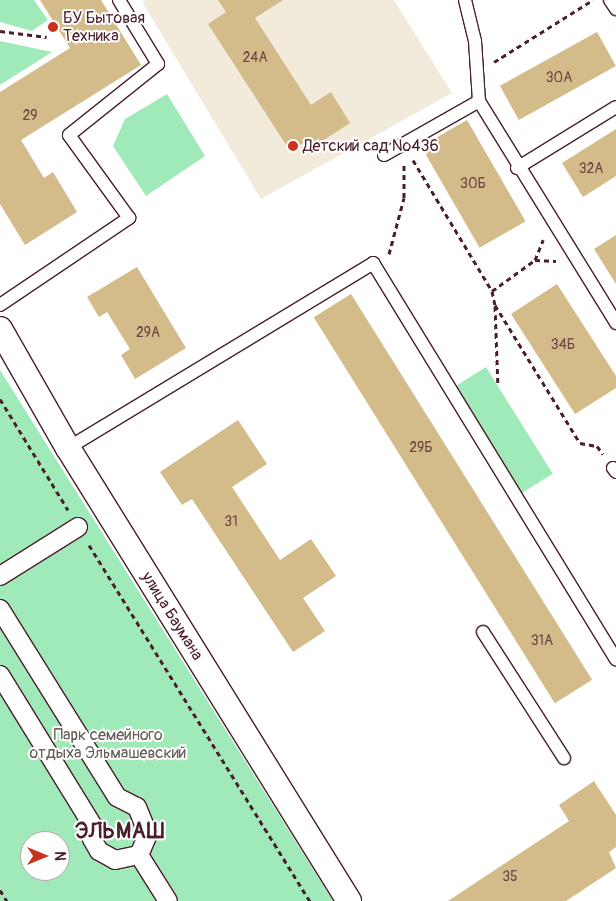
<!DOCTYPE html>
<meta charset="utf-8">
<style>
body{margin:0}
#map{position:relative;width:616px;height:901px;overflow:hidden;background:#fff;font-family:Pangolin,sans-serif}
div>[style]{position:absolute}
.built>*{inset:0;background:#f2ebdc}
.green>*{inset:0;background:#a0e9b8;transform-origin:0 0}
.building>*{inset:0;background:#d3bb8a;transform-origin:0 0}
.path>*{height:3px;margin-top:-1.5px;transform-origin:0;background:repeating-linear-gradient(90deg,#4a1f2b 0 5px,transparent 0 9px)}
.roads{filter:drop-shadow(1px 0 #4a1f2b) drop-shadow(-1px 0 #4a1f2b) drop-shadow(0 1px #4a1f2b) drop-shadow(0 -1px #4a1f2b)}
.service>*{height:12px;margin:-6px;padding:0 6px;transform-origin:6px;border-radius:6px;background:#fff}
.pedestrian>*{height:18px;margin:-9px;padding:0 9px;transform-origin:9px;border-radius:9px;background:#fff}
.minor>*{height:24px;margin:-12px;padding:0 12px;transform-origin:12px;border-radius:12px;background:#fff}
.dots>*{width:14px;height:14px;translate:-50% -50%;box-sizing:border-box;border:2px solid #fff;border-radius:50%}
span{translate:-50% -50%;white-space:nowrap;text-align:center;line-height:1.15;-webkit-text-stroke:4px #fff;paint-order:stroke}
.number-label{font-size:14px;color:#6c4643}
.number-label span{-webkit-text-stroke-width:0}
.poi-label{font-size:16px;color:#4a1f2b}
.left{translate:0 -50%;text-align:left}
.street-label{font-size:16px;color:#4a1f2b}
.park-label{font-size:16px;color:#645c55}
.district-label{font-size:21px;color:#4a1f2b;font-weight:700;letter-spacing:1px}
.north{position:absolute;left:20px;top:831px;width:50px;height:50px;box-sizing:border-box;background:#fff;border:1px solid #b7a5aa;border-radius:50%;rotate:90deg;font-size:14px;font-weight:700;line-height:20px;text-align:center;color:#4a1f2b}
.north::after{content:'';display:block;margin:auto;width:18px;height:22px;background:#c8321e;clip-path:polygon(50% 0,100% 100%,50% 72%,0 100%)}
</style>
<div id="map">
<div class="built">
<div style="clip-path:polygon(146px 0,394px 0,452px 93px,261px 199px,142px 2px)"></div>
</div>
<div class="green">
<div style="clip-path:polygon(0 0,34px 0,48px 20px,32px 31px,0 22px)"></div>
<div style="clip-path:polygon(0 41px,52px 52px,0 85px)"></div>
<div style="clip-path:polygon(167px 94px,205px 156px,146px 196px,113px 146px,125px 119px)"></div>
<div style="left:486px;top:367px;width:126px;height:40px;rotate:58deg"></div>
<div style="clip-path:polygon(evenodd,0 370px,333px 901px,0 901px,0 370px,30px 841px,60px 841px,60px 871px,30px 871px,30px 841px)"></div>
</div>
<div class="building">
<div style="clip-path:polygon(40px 0,101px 0,141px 65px,21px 140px,44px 178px,53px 172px,77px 212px,25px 245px,0 204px,0 92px,70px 48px)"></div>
<div style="clip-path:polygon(218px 0,283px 0,255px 18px,311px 105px,331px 92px,350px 123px,316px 145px,308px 140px,290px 151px,208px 24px,226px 12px)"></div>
<div style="left:597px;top:32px;width:39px;height:111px;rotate:61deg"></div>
<div style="left:467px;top:120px;width:117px;height:53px;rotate:60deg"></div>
<div style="clip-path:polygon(616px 129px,616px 176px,583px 197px,562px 163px)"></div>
<div style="clip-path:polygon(616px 235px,616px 284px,594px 249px)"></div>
<div style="clip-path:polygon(137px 267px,186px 348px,135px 379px,121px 355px,130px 349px,107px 312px,99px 317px,87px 297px)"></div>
<div style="clip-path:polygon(557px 284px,616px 376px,616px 388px,575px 414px,511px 314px)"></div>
<div style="left:351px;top:294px;width:455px;height:44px;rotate:58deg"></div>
<div style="clip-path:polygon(238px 420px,267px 464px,232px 487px,280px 560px,311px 539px,336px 576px,303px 598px,325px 631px,293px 652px,192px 499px,182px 505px,160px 472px)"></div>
<div style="clip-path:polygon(594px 781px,616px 815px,616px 847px,609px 852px,616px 868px,566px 901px,448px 901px,569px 821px,559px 805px)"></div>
</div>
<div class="path">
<div style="left:0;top:31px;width:47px;rotate:7.3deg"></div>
<div style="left:494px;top:62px;width:117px;rotate:-32.1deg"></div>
<div style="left:413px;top:160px;width:153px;rotate:58.9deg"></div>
<div style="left:492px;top:291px;width:14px;rotate:78deg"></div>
<div style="left:495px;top:305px;width:162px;rotate:58.4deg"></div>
<div style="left:580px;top:443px;width:17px;rotate:10deg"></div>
<div style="left:597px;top:446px;width:10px;rotate:53deg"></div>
<div style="left:389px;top:254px;width:58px;rotate:-75deg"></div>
<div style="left:404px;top:198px;width:33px;rotate:-90deg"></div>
<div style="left:535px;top:260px;width:22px;rotate:-68deg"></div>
<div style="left:492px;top:291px;width:53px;rotate:-35.8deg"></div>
<div style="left:535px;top:260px;width:21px;rotate:3deg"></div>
<div style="left:495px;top:306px;width:80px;rotate:87.9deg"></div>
<div style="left:0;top:399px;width:130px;rotate:58.5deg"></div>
<div style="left:89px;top:545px;width:419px;rotate:58.2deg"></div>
<div style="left:0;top:890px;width:13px;rotate:58deg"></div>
</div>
<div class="roads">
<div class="service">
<div style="left:465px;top:0;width:42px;rotate:76.3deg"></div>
<div style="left:475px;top:41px;width:60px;rotate:86.2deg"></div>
<div style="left:479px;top:101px;width:261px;rotate:58.3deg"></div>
<div style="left:610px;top:0;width:11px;rotate:56deg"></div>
<div style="left:384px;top:155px;width:109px;rotate:-29.6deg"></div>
<div style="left:517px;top:168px;width:116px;rotate:-31.6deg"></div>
<div style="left:0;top:305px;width:156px;rotate:-34deg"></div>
<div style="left:129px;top:218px;width:102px;rotate:-125.9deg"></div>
<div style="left:69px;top:135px;width:114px;rotate:-38.6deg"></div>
<div style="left:158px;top:64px;width:75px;rotate:-121.4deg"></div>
<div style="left:68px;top:448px;width:357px;rotate:-31.2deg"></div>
<div style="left:373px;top:263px;width:465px;rotate:58.5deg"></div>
<div style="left:613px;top:468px;width:5px;rotate:53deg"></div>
<div style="left:483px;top:632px;width:150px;rotate:57.3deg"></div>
</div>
<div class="pedestrian">
<div style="left:0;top:576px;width:92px;rotate:-32.1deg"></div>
<div style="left:0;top:609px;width:221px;rotate:58.1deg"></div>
<div style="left:117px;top:797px;width:22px;rotate:27deg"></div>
<div style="left:137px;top:807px;width:29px;rotate:68deg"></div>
<div style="left:148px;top:834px;width:23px;rotate:113deg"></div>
<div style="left:0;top:675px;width:177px;rotate:58.4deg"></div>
<div style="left:93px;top:826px;width:13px;rotate:94deg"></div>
<div style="left:92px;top:839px;width:14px;rotate:60deg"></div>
<div style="left:99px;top:851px;width:18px;rotate:29deg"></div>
<div style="left:115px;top:860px;width:25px;rotate:-12deg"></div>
<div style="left:139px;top:855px;width:54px;rotate:57.8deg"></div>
</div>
<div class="minor">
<div style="left:0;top:329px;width:137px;rotate:60.3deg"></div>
<div style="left:68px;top:448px;width:533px;rotate:58.19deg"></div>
</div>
</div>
<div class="dots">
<div style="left:53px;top:27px;background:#c8321e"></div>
<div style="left:293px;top:146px;background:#c8321e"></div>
</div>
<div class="number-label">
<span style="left:255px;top:58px">24А</span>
<span style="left:559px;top:78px">30А</span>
<span style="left:30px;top:116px">29</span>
<span style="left:591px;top:169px">32А</span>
<span style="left:473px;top:184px">30Б</span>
<span style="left:148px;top:333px">29А</span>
<span style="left:563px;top:345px">34Б</span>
<span style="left:421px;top:448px">29Б</span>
<span style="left:231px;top:522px">31</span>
<span style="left:542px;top:641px">31А</span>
<span style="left:510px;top:877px">35</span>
</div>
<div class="poi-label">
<span class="left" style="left:63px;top:27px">БУ Бытовая<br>Техника</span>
<span class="left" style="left:303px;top:146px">Детский сад №436</span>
</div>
<div class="street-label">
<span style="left:172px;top:616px;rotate:58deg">улица Баумана</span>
</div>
<div class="park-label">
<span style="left:108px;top:744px">Парк семейного<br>отдыха Эльмашевский</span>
</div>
<div class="district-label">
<span style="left:120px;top:832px">ЭЛЬМАШ</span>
</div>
<div class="north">N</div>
</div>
